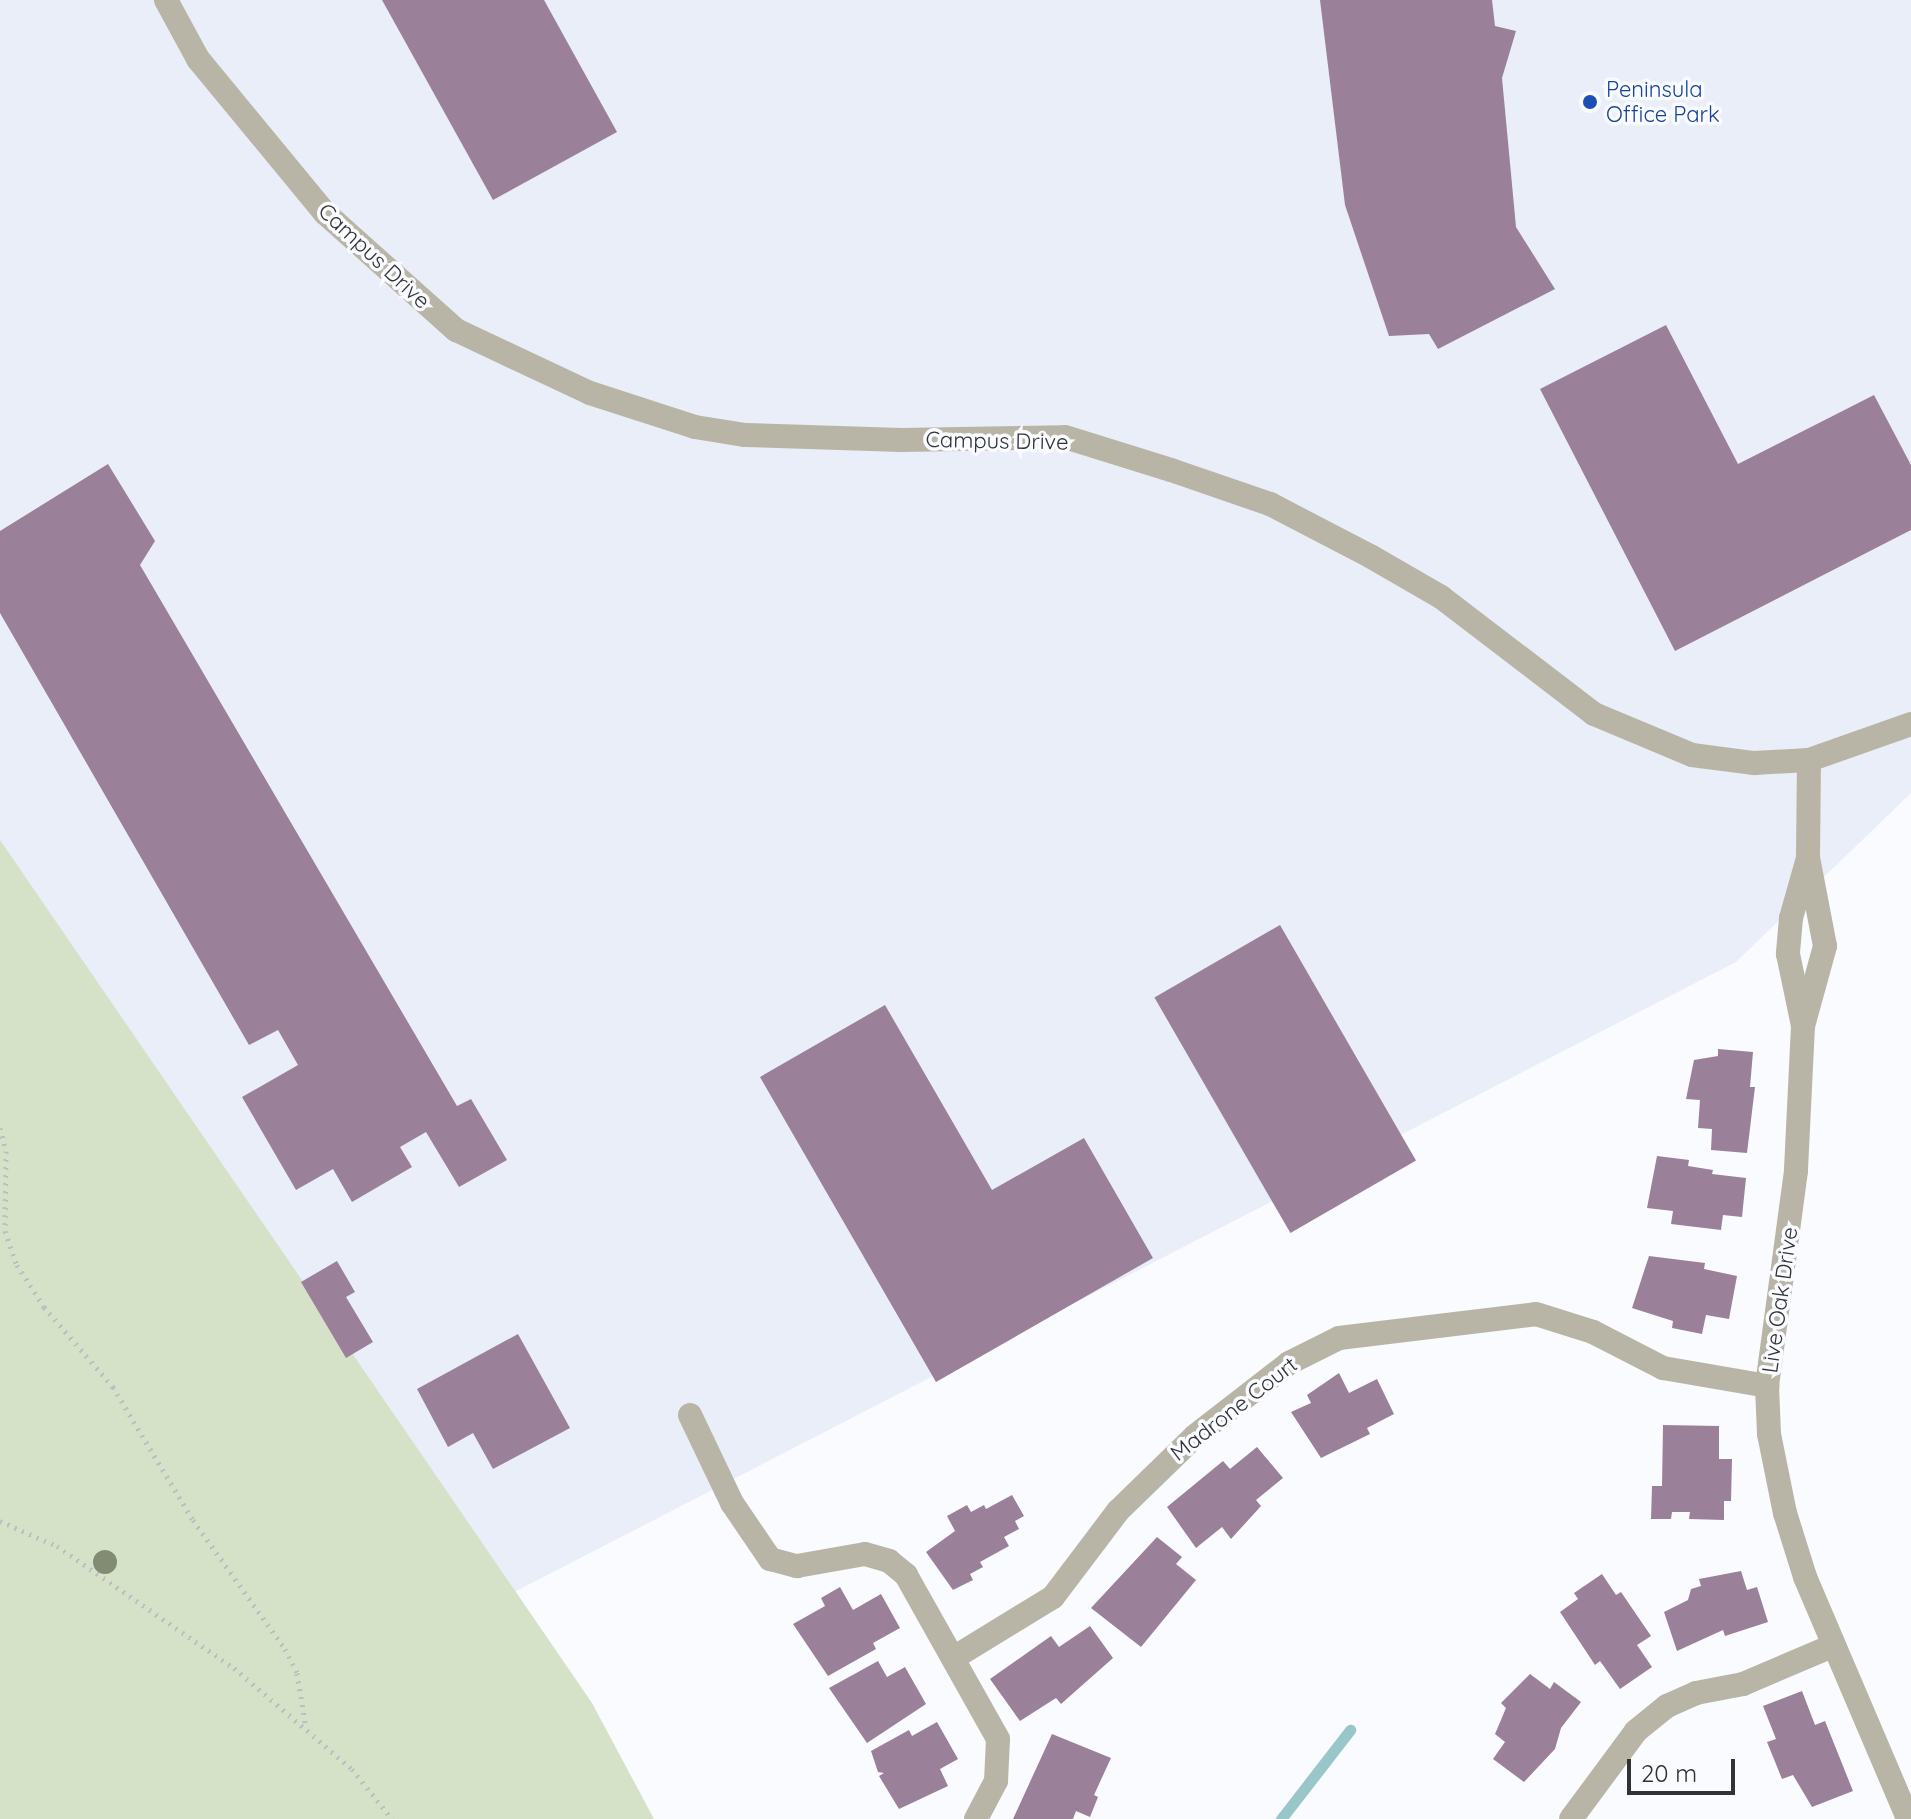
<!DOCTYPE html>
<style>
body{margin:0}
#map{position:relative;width:1911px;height:1819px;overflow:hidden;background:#f9fbff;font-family:Quicksand,sans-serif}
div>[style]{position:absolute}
.built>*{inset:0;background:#e9eef8}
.green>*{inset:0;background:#d5e2c7}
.stream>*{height:11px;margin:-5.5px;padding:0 5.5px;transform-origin:5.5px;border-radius:5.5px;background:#99c6c9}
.building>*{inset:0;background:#9a8199;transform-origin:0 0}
.path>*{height:5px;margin-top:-2.5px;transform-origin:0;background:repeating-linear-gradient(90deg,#bcbec2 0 2px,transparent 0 8px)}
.minor>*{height:24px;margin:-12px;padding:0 12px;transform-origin:12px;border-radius:12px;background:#b9b5a6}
.trees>*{width:24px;height:24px;margin:-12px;border-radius:50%;background:#818c73}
.dots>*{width:22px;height:22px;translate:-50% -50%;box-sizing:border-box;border:4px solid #f9fbff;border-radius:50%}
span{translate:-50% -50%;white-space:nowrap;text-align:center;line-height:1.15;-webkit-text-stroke:7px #f9fbff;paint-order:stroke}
.transit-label{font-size:22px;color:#164399}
.left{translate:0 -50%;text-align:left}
.street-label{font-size:22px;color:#303236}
.scale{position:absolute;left:1627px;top:1759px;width:108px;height:36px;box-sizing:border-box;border:4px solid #303236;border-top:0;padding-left:10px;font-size:24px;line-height:28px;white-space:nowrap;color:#303236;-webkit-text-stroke:6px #f9fbff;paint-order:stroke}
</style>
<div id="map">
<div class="built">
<div style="clip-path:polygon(0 0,1911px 0,1911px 793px,1736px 962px,466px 1617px,0 859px)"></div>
</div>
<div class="green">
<div style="clip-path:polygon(0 840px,592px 1703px,654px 1819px,0 1819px)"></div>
</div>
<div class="stream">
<div style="left:1281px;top:1819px;width:113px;rotate:-52.2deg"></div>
</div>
<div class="building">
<div style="clip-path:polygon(382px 0,544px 0,617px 132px,493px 200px)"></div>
<div style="clip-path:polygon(1320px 0,1492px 0,1495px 26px,1516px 31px,1502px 78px,1516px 227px,1555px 289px,1438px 349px,1429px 334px,1389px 336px,1345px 205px)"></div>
<div style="clip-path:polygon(1666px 325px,1738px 464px,1874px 395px,1911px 465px,1911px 530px,1675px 651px,1540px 389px)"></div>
<div style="clip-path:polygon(108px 464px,155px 541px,140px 565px,457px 1106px,471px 1099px,507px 1160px,459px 1187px,426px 1132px,400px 1147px,412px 1167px,352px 1202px,333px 1169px,296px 1190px,242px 1097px,298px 1065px,278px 1030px,249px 1045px,0 613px,0 531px)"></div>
<div style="left:1280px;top:925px;width:272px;height:145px;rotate:60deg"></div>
<div style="clip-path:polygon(885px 1005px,992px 1190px,1084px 1138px,1153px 1258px,936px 1382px,760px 1077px)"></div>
<div style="clip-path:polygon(1718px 1049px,1753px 1052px,1750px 1087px,1755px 1087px,1747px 1153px,1711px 1150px,1712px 1129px,1698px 1128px,1700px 1100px,1686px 1099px,1694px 1060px,1718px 1056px)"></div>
<div style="clip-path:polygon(1657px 1156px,1689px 1160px,1688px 1166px,1713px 1170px,1712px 1174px,1746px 1178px,1742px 1217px,1723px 1215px,1721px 1230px,1671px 1224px,1673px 1211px,1647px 1208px)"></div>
<div style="clip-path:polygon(1649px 1256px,1705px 1263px,1704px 1269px,1737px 1276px,1729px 1319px,1706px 1315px,1702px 1334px,1672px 1328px,1673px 1321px,1632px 1308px)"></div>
<div style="clip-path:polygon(337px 1261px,355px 1292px,346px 1297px,373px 1342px,346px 1358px,301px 1282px)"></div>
<div style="clip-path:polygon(518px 1334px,570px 1428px,493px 1469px,473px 1433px,448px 1447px,417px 1389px)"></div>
<div style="clip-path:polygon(1339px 1373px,1349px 1393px,1377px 1379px,1394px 1414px,1367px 1428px,1370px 1434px,1321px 1458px,1291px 1412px,1311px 1403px,1307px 1395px)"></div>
<div style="clip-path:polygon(1663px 1425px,1719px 1426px,1719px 1459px,1732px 1459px,1731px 1501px,1724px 1501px,1724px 1520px,1689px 1519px,1690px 1512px,1672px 1512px,1671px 1519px,1651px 1519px,1652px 1486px,1662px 1486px)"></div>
<div style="clip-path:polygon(1257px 1447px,1283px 1478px,1256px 1500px,1261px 1506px,1231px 1539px,1222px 1527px,1196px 1548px,1167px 1507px,1223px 1461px,1230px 1469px)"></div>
<div style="clip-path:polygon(1012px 1495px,1024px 1516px,1015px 1521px,1019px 1529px,1004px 1537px,1009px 1546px,980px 1562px,983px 1567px,970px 1574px,973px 1580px,953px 1590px,926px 1552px,955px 1531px,947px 1516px,967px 1505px,971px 1512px,984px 1505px,986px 1509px)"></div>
<div style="clip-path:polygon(1157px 1537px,1182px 1557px,1176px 1564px,1196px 1580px,1141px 1647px,1091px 1608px)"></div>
<div style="clip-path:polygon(1741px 1571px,1747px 1590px,1757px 1587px,1768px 1622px,1725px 1636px,1723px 1630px,1677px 1651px,1664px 1612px,1688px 1600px,1691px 1589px,1701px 1586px,1699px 1579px)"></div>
<div style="clip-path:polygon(1602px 1574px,1616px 1595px,1621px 1592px,1651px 1636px,1637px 1645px,1652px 1667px,1620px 1689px,1600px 1661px,1595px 1665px,1560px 1612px,1578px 1599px,1574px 1593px)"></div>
<div style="clip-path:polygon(840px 1587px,853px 1610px,881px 1594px,900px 1628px,873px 1643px,876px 1649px,828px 1676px,793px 1624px,825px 1606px,821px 1598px)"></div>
<div style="clip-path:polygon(1090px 1626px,1113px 1658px,1061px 1704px,1056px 1698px,1020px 1721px,990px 1679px,1051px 1636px,1059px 1647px)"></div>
<div style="clip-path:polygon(878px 1661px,887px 1677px,905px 1667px,926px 1704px,867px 1743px,829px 1688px)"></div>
<div style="clip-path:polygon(1530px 1674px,1550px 1689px,1554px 1682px,1581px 1702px,1561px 1728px,1555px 1749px,1524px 1782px,1493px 1759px,1505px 1742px,1495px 1734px,1506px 1708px,1501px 1703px)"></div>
<div style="clip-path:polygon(1802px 1691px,1815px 1725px,1825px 1721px,1853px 1791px,1812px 1807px,1793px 1775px,1782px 1779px,1767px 1742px,1776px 1739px,1763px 1706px)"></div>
<div style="clip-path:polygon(937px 1722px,958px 1759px,940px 1769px,948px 1786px,899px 1809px,879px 1776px,884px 1773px,878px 1772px,871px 1751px,909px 1730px,912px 1736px)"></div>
<div style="clip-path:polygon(1052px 1734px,1111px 1758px,1094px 1795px,1098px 1797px,1090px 1817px,1076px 1811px,1073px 1819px,1013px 1819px)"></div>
</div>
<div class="path">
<div style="left:0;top:1128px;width:24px;rotate:75deg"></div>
<div style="left:6px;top:1151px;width:80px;rotate:90.7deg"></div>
<div style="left:5px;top:1231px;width:36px;rotate:71deg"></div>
<div style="left:17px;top:1265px;width:50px;rotate:57.3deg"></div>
<div style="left:44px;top:1307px;width:106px;rotate:49.2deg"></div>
<div style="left:113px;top:1387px;width:155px;rotate:59deg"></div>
<div style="left:193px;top:1520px;width:158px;rotate:54.5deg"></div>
<div style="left:285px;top:1649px;width:27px;rotate:63deg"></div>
<div style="left:297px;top:1673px;width:56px;rotate:80.7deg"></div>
<div style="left:0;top:1521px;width:62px;rotate:23.7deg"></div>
<div style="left:57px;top:1546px;width:215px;rotate:34.6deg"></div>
<div style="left:234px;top:1668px;width:155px;rotate:40.6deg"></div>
<div style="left:352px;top:1769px;width:64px;rotate:51.3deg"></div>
</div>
<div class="minor">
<div style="left:166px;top:0;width:67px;rotate:61.5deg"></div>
<div style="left:198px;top:59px;width:200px;rotate:50.5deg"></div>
<div style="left:325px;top:213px;width:176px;rotate:41.8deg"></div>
<div style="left:456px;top:330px;width:148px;rotate:25.2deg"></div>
<div style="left:590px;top:393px;width:110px;rotate:17.9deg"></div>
<div style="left:695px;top:427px;width:51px;rotate:9.1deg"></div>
<div style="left:745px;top:435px;width:156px;rotate:1.8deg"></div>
<div style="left:901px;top:440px;width:164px;rotate:-1deg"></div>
<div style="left:1065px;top:437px;width:111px;rotate:17.3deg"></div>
<div style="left:1171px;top:470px;width:105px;rotate:19deg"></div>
<div style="left:1270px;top:504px;width:113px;rotate:27.5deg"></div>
<div style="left:1370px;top:556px;width:82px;rotate:30deg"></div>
<div style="left:1441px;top:597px;width:193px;rotate:37.4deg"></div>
<div style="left:1594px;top:714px;width:106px;rotate:22.7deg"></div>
<div style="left:1692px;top:755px;width:63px;rotate:7.4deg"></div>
<div style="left:1754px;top:763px;width:55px;rotate:-3.1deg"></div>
<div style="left:1809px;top:760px;width:108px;rotate:-19.4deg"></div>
<div style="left:1809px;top:760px;width:98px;rotate:90.6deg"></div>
<div style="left:1808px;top:858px;width:62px;rotate:105.8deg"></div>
<div style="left:1791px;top:918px;width:36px;rotate:95deg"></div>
<div style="left:1788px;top:954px;width:74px;rotate:78.2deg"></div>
<div style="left:1803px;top:1026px;width:145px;rotate:92.8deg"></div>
<div style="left:1796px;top:1171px;width:217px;rotate:97.7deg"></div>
<div style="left:1767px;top:1386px;width:48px;rotate:87.6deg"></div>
<div style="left:1769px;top:1434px;width:81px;rotate:78.6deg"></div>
<div style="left:1785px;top:1513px;width:67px;rotate:72.6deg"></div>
<div style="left:1805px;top:1577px;width:263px;rotate:66.9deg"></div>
<div style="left:1803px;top:1026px;width:83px;rotate:-74.6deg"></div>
<div style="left:1825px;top:946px;width:90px;rotate:-100.9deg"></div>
<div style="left:690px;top:1415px;width:98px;rotate:64.5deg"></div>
<div style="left:732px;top:1503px;width:68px;rotate:55.8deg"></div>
<div style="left:770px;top:1559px;width:28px;rotate:15deg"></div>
<div style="left:797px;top:1566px;width:69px;rotate:-10deg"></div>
<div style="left:865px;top:1554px;width:25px;rotate:16deg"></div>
<div style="left:889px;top:1561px;width:22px;rotate:39deg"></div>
<div style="left:906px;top:1575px;width:188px;rotate:60.7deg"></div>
<div style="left:998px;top:1739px;width:42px;rotate:92.7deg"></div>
<div style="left:996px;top:1781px;width:43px;rotate:117.8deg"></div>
<div style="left:955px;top:1657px;width:115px;rotate:-31.5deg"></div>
<div style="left:1053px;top:1597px;width:108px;rotate:-52.9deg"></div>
<div style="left:1118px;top:1511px;width:107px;rotate:-44.2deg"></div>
<div style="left:1195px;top:1436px;width:119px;rotate:-37.8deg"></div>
<div style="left:1289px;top:1363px;width:56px;rotate:-26.6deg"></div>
<div style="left:1339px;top:1338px;width:198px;rotate:-6.9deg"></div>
<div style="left:1536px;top:1314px;width:60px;rotate:17.5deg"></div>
<div style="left:1593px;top:1332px;width:79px;rotate:27.2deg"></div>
<div style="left:1663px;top:1368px;width:106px;rotate:9.8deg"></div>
<div style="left:1571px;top:1819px;width:109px;rotate:-53.5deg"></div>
<div style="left:1636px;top:1731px;width:40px;rotate:-39deg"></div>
<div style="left:1667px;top:1706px;width:32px;rotate:-24deg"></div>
<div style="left:1696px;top:1693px;width:48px;rotate:-10.8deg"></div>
<div style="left:1743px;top:1684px;width:97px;rotate:-23.1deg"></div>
</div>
<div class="trees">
<div style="left:105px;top:1562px"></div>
</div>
<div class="dots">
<div style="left:1590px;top:102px;background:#1a4fb4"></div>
</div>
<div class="transit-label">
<span class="left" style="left:1606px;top:102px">Peninsula<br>Office Park</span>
</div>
<div class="street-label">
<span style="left:374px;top:256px;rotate:43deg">Campus Drive</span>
<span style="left:997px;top:441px;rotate:1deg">Campus Drive</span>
<span style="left:1780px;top:1300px;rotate:-82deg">Live Oak Drive</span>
<span style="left:1234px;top:1409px;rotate:-38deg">Madrone Court</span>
</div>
<div class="scale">20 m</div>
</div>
